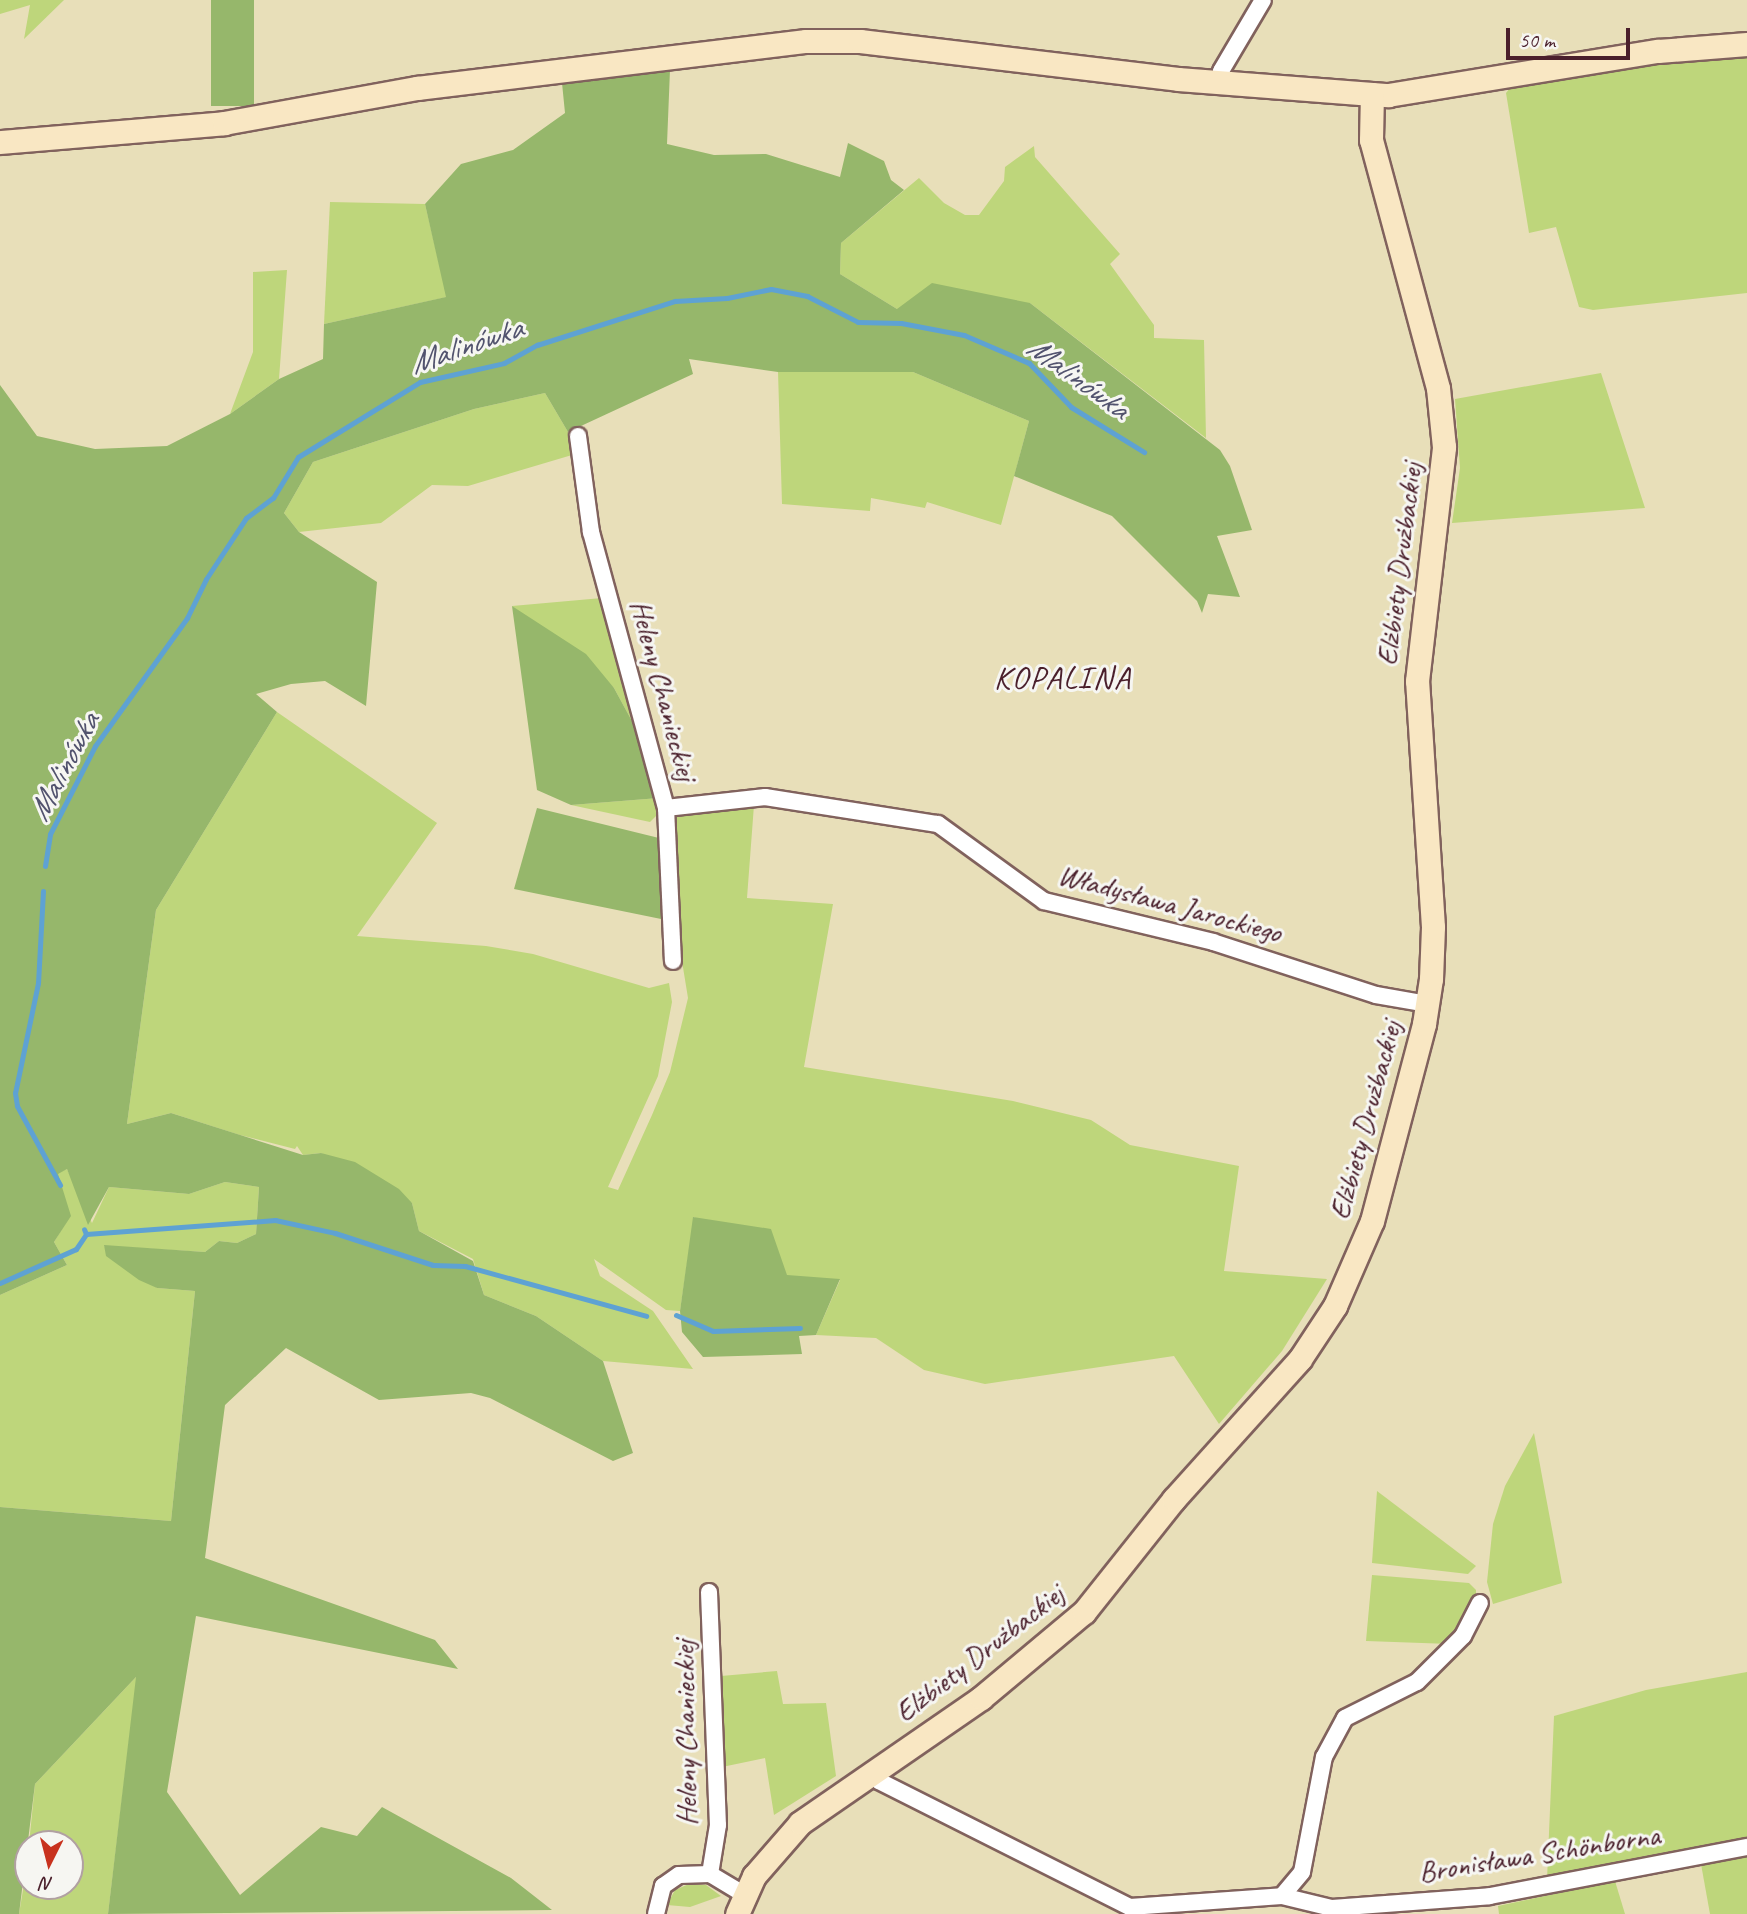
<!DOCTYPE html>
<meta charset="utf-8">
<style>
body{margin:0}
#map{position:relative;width:1747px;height:1914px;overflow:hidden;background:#e8dfb9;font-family:Caveat,sans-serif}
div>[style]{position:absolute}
.green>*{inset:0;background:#bed67b}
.forest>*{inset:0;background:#96b76b;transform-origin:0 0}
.stream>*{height:5px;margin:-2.5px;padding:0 2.5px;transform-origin:2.5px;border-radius:2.5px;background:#5ea2d3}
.roads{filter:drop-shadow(2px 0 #81625d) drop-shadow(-2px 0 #81625d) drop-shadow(0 2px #81625d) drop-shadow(0 -2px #81625d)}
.street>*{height:16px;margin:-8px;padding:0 8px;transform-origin:8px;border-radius:8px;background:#fff}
.secondary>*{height:23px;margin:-11.5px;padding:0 11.5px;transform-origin:11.5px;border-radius:11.5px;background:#f9e7c3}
span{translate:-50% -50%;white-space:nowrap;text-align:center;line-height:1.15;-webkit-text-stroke:6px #f6f6f2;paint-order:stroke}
.street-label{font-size:30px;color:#4a1f2b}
.water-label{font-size:32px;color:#52536e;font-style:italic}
.neighbourhood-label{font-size:32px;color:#4a1f2b;letter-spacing:2px}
.north{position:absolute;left:14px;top:1830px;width:70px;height:70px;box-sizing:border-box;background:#f6f6f2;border:2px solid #b1a0a2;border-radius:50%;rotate:186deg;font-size:19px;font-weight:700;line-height:28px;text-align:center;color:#4a1f2b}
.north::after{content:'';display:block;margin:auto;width:24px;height:32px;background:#c8321e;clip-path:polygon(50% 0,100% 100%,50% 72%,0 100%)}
.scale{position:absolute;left:1506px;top:28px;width:124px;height:32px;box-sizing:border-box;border:4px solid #4a1f2b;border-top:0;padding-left:9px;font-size:21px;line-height:24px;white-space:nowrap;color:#4a1f2b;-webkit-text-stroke:5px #f6f6f2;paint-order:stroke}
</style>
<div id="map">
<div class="green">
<div style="clip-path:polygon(0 0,64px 0,24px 39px,30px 5px,0 14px)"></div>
<div style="clip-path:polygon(1747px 48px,1747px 293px,1593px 310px,1579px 307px,1556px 227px,1529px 233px,1506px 93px,1514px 83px)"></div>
<div style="clip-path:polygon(1034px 146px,1035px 157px,1120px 254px,1110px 264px,1154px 325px,1154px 338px,1204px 340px,1206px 438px,1030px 303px,897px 309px,840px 274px,841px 243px,919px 178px,944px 203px,965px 215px,979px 215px,1004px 181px,1005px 167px)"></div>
<div style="clip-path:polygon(330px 202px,425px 204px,447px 297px,324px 324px)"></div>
<div style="clip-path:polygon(287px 270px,279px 379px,230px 414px,253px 352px,253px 272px)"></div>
<div style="clip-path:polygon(778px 372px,913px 372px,1029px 421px,1001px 525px,927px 502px,925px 508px,871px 498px,870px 511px,782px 504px)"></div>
<div style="clip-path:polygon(1601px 373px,1645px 508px,1452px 523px,1460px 468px,1455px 399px)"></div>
<div style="clip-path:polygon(545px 393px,568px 432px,572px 455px,468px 486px,432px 485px,381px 523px,299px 532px,284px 513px,313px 462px,474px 409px)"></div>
<div style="clip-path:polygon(602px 598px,645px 732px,633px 723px,614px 688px,512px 606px)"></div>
<div style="clip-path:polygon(277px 712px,437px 823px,357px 936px,486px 946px,533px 954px,649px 988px,669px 983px,672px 1002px,658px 1076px,608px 1187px,618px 1190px,652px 1115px,670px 1072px,688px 998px,679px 943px,673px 812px,754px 805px,747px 898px,833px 904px,804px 1067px,1013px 1101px,1091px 1120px,1130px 1145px,1239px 1166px,1224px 1271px,1327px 1279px,1282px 1351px,1219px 1424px,1174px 1356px,985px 1384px,924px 1370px,876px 1338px,816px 1335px,840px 1280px,787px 1276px,694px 1217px,680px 1311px,666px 1310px,594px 1259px,600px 1276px,653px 1311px,693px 1369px,603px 1361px,536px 1316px,484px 1295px,473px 1259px,419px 1231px,412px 1203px,321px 1153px,303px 1155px,297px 1146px,295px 1149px,240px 1135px,171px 1113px,127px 1124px,156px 910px)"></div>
<div style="clip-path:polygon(659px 798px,660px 812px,650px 822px,571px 805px)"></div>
<div style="clip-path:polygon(67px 1169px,92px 1223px,109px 1187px,189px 1194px,225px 1182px,259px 1187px,256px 1234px,237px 1243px,219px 1241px,205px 1252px,104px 1246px,157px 1288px,195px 1291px,171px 1521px,0 1507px,0 1295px,67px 1265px,54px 1242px,70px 1216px,57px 1173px)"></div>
<div style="clip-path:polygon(1534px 1433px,1562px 1583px,1493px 1604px,1487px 1582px,1493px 1524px,1505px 1486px)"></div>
<div style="clip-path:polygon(1377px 1491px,1476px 1566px,1468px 1574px,1372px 1563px)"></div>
<div style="clip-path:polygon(1372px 1575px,1469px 1583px,1476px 1590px,1476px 1604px,1450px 1644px,1366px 1641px)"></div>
<div style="clip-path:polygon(777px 1671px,783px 1704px,826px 1703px,836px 1776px,774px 1815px,765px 1758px,722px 1767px,721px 1676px)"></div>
<div style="clip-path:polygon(1747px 1672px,1747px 1844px,1547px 1880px,1554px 1716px,1646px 1690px)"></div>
<div style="clip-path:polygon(137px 1676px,108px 1914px,19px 1914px,28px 1860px,28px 1886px,70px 1886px,70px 1844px,29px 1844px,35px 1784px)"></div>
<div style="clip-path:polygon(1747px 1854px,1747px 1914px,1710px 1914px,1701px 1864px)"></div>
<div style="clip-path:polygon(1615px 1881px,1625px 1914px,1499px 1914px,1498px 1906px)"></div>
<div style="clip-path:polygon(689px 1884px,706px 1885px,721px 1896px,690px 1907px,667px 1905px,675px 1890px)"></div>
</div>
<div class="forest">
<div style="left:211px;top:0;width:43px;height:106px"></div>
<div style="clip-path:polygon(670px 70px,667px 144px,714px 155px,766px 154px,840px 177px,848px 143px,884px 161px,891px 180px,904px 190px,841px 243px,840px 274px,897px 309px,932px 283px,1030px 303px,1220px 450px,1230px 466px,1252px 530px,1217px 536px,1240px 597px,1208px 594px,1202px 613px,1197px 601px,1112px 516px,1014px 476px,1029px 421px,913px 372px,778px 372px,689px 359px,693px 374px,568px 432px,545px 393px,474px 409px,313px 462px,284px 513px,299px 532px,377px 582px,366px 706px,325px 681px,291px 684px,256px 694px,277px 712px,156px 910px,127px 1124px,171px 1113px,303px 1155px,321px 1153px,355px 1162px,399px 1189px,412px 1203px,419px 1231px,473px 1261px,484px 1295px,536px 1316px,603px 1361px,633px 1453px,613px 1461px,490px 1398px,471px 1393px,379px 1400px,286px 1348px,225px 1405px,205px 1558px,435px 1640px,458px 1669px,196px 1616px,167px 1792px,240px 1895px,321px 1827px,357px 1836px,382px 1807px,511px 1878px,552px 1910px,108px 1914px,136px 1677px,35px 1784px,19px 1914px,0 1914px,0 1507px,171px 1521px,195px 1291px,157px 1288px,139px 1280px,106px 1256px,104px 1245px,205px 1252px,219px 1241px,237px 1243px,256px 1234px,259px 1187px,225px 1182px,189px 1194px,109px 1187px,88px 1225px,67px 1169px,58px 1174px,71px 1216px,54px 1242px,67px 1265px,0 1295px,0 385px,37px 436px,95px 449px,167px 446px,230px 414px,279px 379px,323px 359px,324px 324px,446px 297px,425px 204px,461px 164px,513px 150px,565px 113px,562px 83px)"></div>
<div style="clip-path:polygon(512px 606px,586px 654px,614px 688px,633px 723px,645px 732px,659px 798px,571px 805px,537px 790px)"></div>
<div style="clip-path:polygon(537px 808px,663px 839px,666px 920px,514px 889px)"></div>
<div style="clip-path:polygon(693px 1217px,771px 1229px,787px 1275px,840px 1279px,816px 1335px,799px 1336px,802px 1354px,703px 1357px,682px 1332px,680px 1311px)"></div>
</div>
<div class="stream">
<div style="left:45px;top:866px;width:32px;rotate:-81deg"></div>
<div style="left:50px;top:834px;width:99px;rotate:-62.9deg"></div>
<div style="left:95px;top:746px;width:158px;rotate:-54.3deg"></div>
<div style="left:187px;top:618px;width:43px;rotate:-64deg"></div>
<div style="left:206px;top:579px;width:73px;rotate:-56.7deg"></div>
<div style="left:246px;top:518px;width:34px;rotate:-37deg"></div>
<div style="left:273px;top:498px;width:48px;rotate:-58.6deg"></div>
<div style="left:298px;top:457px;width:143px;rotate:-31.6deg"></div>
<div style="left:420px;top:382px;width:86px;rotate:-12.7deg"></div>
<div style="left:504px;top:363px;width:38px;rotate:-29deg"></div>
<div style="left:537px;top:345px;width:145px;rotate:-17.7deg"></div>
<div style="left:675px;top:301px;width:52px;rotate:-3.3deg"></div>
<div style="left:727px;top:298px;width:45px;rotate:-11.6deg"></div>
<div style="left:771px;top:289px;width:37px;rotate:11deg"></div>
<div style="left:807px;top:296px;width:57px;rotate:27deg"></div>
<div style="left:858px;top:322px;width:43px;rotate:1.3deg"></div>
<div style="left:901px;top:323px;width:64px;rotate:10.8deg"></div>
<div style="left:964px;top:335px;width:71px;rotate:23.3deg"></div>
<div style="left:1029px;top:363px;width:61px;rotate:46.3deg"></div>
<div style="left:1071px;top:407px;width:86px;rotate:31.7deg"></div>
<div style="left:43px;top:891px;width:92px;rotate:93.1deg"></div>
<div style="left:38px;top:983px;width:112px;rotate:101.8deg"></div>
<div style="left:15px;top:1093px;width:13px;rotate:81deg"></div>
<div style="left:17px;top:1106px;width:90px;rotate:61.4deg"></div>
<div style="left:86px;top:1234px;width:190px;rotate:-4.2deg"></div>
<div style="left:275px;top:1220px;width:61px;rotate:12.2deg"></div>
<div style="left:335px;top:1233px;width:103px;rotate:18.1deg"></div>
<div style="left:433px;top:1265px;width:32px;rotate:2deg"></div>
<div style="left:465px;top:1266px;width:188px;rotate:15.4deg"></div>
<div style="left:0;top:1283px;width:83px;rotate:-24.1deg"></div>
<div style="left:76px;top:1249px;width:18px;rotate:-56deg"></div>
<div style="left:86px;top:1234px;width:5px;rotate:-112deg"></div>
<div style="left:676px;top:1315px;width:40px;rotate:23.4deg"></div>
<div style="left:713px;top:1331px;width:87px;rotate:-2deg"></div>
</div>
<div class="roads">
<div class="street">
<div style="left:1220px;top:83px;width:12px;rotate:-85deg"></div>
<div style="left:1221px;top:71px;width:82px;rotate:-59.4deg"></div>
<div style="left:578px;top:436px;width:97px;rotate:82.3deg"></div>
<div style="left:591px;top:532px;width:286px;rotate:74.8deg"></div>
<div style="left:666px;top:808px;width:153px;rotate:87.4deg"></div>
<div style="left:666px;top:808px;width:100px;rotate:-6.3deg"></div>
<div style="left:765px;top:797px;width:175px;rotate:8.9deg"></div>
<div style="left:938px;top:824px;width:131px;rotate:36deg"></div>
<div style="left:1044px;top:901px;width:174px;rotate:13.6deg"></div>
<div style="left:1213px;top:942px;width:171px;rotate:18deg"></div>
<div style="left:1376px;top:995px;width:53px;rotate:9.8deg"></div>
<div style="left:709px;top:1592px;width:233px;rotate:87.8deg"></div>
<div style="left:718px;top:1825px;width:50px;rotate:99.3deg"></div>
<div style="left:872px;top:1771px;width:12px;rotate:55deg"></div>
<div style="left:879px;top:1781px;width:281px;rotate:26.7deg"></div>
<div style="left:1130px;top:1907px;width:152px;rotate:-4.1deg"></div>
<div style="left:1282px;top:1896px;width:51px;rotate:13.5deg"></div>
<div style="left:1332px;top:1908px;width:158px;rotate:-4.3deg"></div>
<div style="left:1490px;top:1896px;width:262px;rotate:-10.8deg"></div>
<div style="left:1282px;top:1896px;width:31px;rotate:-50deg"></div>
<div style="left:1302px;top:1872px;width:117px;rotate:-79.2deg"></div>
<div style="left:1324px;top:1757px;width:44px;rotate:-61.7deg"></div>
<div style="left:1345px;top:1718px;width:80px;rotate:-26.6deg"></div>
<div style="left:1417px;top:1682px;width:65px;rotate:-45deg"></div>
<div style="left:1463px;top:1636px;width:37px;rotate:-63deg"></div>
<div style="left:656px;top:1914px;width:29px;rotate:-76deg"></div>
<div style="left:663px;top:1886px;width:19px;rotate:-35deg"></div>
<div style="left:679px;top:1875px;width:31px;rotate:-2deg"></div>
<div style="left:710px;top:1874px;width:41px;rotate:31deg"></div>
</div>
<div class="secondary">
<div style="left:0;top:142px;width:225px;rotate:-4.8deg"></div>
<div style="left:224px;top:123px;width:196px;rotate:-10.3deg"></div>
<div style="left:417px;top:88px;width:392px;rotate:-6.9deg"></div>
<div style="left:806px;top:41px;width:54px"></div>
<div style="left:860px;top:41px;width:320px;rotate:6.8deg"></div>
<div style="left:1178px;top:79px;width:211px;rotate:4.4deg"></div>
<div style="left:1388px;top:95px;width:274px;rotate:-9.3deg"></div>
<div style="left:1658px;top:51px;width:89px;rotate:-4.5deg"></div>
<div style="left:737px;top:1914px;width:42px;rotate:-65.9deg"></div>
<div style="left:754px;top:1876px;width:70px;rotate:-49deg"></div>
<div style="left:800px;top:1823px;width:220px;rotate:-34.6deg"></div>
<div style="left:981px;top:1698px;width:134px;rotate:-39.9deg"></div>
<div style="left:1084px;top:1612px;width:144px;rotate:-51.5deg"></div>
<div style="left:1174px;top:1499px;width:188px;rotate:-48deg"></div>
<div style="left:1300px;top:1359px;width:64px;rotate:-56.6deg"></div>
<div style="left:1335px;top:1306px;width:93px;rotate:-66.5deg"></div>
<div style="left:1372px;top:1221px;width:204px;rotate:-75.2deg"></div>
<div style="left:1424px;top:1024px;width:46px;rotate:-81.2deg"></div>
<div style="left:1431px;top:979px;width:52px;rotate:-87.8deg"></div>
<div style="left:1433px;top:927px;width:247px;rotate:-93.7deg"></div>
<div style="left:1417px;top:681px;width:236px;rotate:-83.4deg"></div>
<div style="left:1444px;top:447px;width:59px;rotate:-95.8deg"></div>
<div style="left:1438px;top:388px;width:257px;rotate:-105.1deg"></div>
<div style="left:1371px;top:140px;width:46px;rotate:-88.8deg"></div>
</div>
</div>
<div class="street-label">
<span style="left:1399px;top:564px;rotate:-83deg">Elżbiety Drużbackiej</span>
<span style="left:664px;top:690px;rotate:75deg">Heleny Chanieckiej</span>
<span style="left:1170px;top:903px;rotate:15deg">Władysława Jarockiego</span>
<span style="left:1365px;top:1120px;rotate:-75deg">Elżbiety Drużbackiej</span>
<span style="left:979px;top:1653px;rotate:-38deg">Elżbiety Drużbackiej</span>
<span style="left:685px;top:1733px;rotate:-91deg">Heleny Chanieckiej</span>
<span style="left:1539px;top:1853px;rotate:-9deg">Bronisława Schönborna</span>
</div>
<div class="water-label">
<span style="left:466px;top:346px;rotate:-19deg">Malinówka</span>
<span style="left:1078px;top:378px;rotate:36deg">Malinówka</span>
<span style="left:64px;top:767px;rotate:-62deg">Malinówka</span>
</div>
<div class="neighbourhood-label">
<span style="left:1063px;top:678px">KOPALINA</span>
</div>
<div class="north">N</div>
<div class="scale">50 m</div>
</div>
